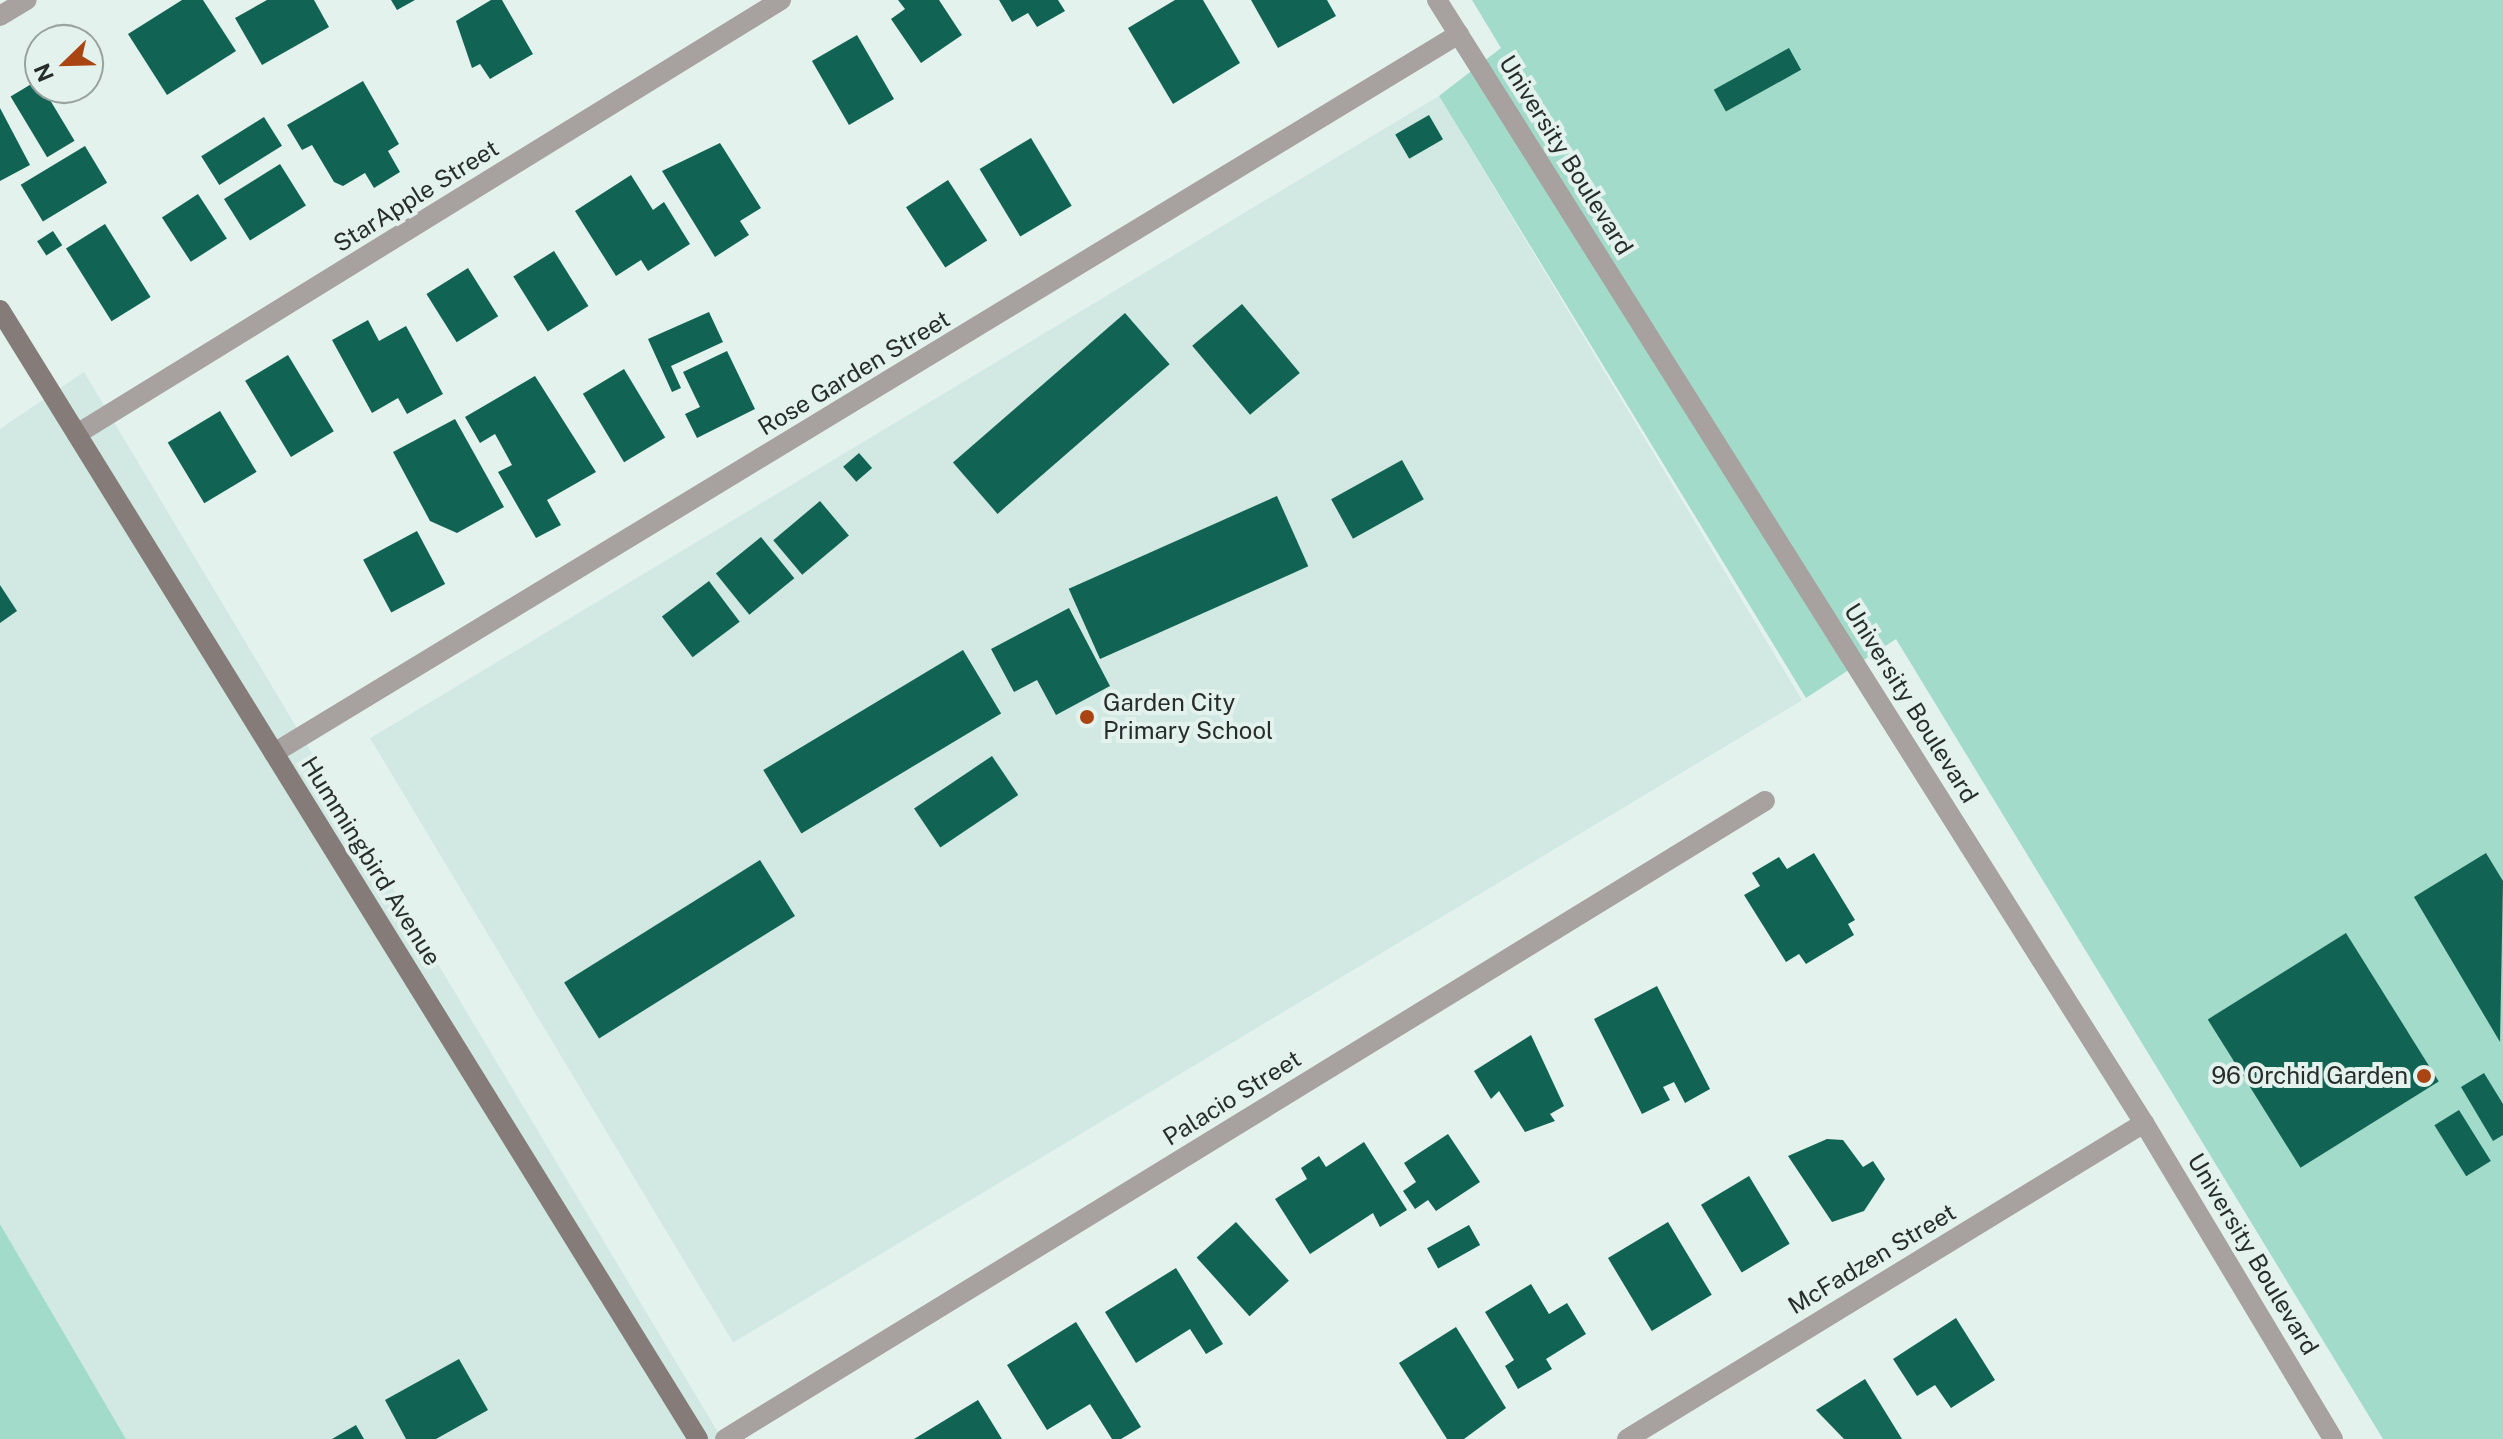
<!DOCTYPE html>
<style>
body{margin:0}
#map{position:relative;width:2503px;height:1439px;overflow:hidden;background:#e3f2ed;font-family:"Public Sans",sans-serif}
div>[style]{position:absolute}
.built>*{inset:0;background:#d1e9e2;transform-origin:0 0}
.green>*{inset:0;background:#a3dbcb}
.building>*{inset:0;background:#116453;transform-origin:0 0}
.street>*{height:20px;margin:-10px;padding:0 10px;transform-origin:10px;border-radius:10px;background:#a7a19f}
.secondary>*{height:20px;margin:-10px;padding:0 10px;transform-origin:10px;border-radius:10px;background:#857c79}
.dots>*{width:22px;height:22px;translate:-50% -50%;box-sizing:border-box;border:4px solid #e3f2ed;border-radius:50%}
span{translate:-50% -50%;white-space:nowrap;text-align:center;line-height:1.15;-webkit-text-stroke:8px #e3f2ed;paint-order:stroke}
.street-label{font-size:24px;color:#272d2b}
.poi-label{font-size:24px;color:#272d2b}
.left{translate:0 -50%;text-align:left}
.right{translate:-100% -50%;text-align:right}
.north{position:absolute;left:24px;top:24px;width:80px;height:80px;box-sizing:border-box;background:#e3f2ed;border:2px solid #98a39f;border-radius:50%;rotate:247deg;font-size:22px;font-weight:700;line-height:32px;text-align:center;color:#272d2b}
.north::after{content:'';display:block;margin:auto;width:28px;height:36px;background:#aa4513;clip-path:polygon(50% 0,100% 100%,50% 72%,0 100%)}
</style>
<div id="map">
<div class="built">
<div style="left:1439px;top:96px;width:705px;height:1247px;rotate:59deg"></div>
<div style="clip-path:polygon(84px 372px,722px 1439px,126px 1439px,0 1224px,0 429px)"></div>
</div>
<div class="green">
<div style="clip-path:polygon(1472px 0,2503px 0,2503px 1439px,2383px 1439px,1896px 639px,1806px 698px,1439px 96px,1501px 48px)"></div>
<div style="clip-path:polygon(0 1224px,126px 1439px,0 1439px)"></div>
</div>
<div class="building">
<div style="clip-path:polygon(182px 0,203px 0,236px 51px,167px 95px,128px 34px)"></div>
<div style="clip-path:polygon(267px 0,314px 0,329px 27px,262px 65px,235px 18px)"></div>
<div style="clip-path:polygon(391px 0,415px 0,397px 10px)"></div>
<div style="clip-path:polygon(491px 0,502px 0,533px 54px,490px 79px,480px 64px,472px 68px,456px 21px)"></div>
<div style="clip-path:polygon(898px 0,939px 0,962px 35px,921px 63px,891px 19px,905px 9px)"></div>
<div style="clip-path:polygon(999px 0,1058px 0,1065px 11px,1037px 27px,1028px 13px,1012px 22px)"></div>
<div style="clip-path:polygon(1175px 0,1203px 0,1240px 63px,1173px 104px,1128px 28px)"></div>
<div style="clip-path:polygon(1251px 0,1327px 0,1336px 16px,1278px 48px)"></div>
<div style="left:857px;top:35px;width:74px;height:52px;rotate:60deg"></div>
<div style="left:1789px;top:48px;width:25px;height:86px;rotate:61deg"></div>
<div style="left:38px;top:80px;width:71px;height:32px;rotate:59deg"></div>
<div style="clip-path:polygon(363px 81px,399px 144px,388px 151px,400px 172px,374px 188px,365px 173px,343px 186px,334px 182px,312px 145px,302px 150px,287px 125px)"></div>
<div style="clip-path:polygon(0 108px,30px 165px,0 181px)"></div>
<div style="left:1429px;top:115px;width:28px;height:39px;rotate:60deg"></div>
<div style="left:264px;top:117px;width:34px;height:74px;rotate:58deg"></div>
<div style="left:1031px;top:138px;width:79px;height:60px;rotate:59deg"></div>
<div style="clip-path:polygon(720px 143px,761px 208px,740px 221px,749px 235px,715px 257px,662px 171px)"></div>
<div style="left:85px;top:146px;width:43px;height:75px;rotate:59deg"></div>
<div style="left:280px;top:164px;width:49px;height:66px;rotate:58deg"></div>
<div style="clip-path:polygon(631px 175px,653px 210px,664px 202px,690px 244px,648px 271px,641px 260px,616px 276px,575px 211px)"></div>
<div style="left:948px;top:180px;width:72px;height:50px;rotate:57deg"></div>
<div style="left:198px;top:194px;width:53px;height:43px;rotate:57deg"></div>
<div style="left:105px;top:224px;width:86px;height:46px;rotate:58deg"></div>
<div style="left:53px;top:231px;width:17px;height:19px;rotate:57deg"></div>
<div style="left:554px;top:251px;width:65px;height:48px;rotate:58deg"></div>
<div style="left:468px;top:268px;width:57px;height:49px;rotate:58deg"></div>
<div style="left:1242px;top:304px;width:90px;height:65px;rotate:50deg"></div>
<div style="clip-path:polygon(709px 312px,723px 342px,671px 366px,681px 388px,672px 392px,648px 339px)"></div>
<div style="left:1125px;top:313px;width:68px;height:228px;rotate:49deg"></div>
<div style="clip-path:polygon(368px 320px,379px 341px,406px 326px,443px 394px,407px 414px,398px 398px,372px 413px,332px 340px)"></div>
<div style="clip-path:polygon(727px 351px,755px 409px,697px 438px,685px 414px,700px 407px,683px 372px)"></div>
<div style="left:288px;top:355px;width:89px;height:50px;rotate:59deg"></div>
<div style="left:624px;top:369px;width:80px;height:48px;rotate:59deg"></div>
<div style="clip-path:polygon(535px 376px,596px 472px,547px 500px,561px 525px,536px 538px,498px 472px,512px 465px,495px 434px,480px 443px,465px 417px)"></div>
<div style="left:220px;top:411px;width:71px;height:61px;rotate:59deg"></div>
<div style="clip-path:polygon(455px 419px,504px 507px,457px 533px,430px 521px,393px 452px)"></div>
<div style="left:859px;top:453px;width:20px;height:21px;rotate:49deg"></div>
<div style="left:1402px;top:460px;width:45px;height:81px;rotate:61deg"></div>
<div style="left:1277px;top:496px;width:77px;height:228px;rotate:66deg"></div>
<div style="left:820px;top:501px;width:45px;height:61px;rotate:50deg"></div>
<div style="left:417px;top:531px;width:60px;height:61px;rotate:62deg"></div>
<div style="left:761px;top:537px;width:53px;height:58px;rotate:51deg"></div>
<div style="left:709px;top:581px;width:51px;height:59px;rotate:53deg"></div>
<div style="clip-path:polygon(0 585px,17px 611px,0 623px)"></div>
<div style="clip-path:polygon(1069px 608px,1110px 686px,1056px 715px,1037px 680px,1014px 692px,991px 649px)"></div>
<div style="left:963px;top:650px;width:74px;height:233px;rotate:59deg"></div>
<div style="left:992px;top:756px;width:47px;height:94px;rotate:56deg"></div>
<div style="clip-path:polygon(1814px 853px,1855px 920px,1848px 924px,1854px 935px,1806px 964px,1799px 954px,1786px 962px,1744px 895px,1760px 886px,1752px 873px,1779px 857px,1787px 869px)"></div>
<div style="clip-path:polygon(2486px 853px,2503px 881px,2500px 1042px,2414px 897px)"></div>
<div style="left:760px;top:860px;width:66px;height:231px;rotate:58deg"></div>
<div style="left:2346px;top:933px;width:175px;height:163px;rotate:58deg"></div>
<div style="clip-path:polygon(1657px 986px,1710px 1089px,1685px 1103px,1674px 1082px,1663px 1087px,1670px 1100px,1642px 1114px,1594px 1019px)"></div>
<div style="clip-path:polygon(1531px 1035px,1564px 1106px,1550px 1114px,1555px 1121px,1525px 1132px,1499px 1091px,1491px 1099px,1474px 1071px)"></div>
<div style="clip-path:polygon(2484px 1073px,2503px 1104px,2503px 1135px,2493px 1141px,2461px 1087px)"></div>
<div style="left:2459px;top:1110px;width:60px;height:29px;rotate:58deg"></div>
<div style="clip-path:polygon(1448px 1134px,1480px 1182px,1436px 1211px,1428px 1200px,1415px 1209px,1403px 1191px,1416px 1182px,1404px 1163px)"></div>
<div style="clip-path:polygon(1827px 1139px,1843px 1140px,1863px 1167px,1873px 1161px,1885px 1179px,1864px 1211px,1832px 1222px,1788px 1156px)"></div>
<div style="clip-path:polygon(1364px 1142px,1407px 1210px,1380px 1227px,1373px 1213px,1310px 1254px,1275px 1199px,1307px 1179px,1301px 1168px,1319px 1156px,1326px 1167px)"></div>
<div style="left:1749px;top:1176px;width:79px;height:56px;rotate:59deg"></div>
<div style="left:1236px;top:1222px;width:79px;height:53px;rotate:48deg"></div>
<div style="left:1668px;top:1222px;width:85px;height:70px;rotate:59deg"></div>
<div style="left:1469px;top:1225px;width:23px;height:48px;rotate:61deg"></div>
<div style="clip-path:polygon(1176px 1268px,1223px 1344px,1206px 1354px,1190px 1329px,1136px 1363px,1105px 1312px)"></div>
<div style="clip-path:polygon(1531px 1284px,1549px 1314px,1567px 1303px,1586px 1334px,1546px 1359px,1552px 1369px,1518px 1389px,1505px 1366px,1514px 1360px,1485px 1312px)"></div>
<div style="clip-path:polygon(1956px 1318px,1995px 1380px,1951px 1408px,1935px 1385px,1917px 1396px,1893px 1359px)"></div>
<div style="clip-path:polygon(1076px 1322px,1141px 1427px,1121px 1439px,1112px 1439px,1090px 1404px,1047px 1430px,1007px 1365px)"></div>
<div style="clip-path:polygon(1456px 1327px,1506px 1408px,1464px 1439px,1447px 1439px,1399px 1363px)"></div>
<div style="clip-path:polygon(459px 1359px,488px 1410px,436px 1439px,406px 1439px,385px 1400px)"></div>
<div style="clip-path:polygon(1865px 1379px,1902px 1439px,1844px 1439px,1816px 1410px)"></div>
<div style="clip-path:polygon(978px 1400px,1002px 1439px,914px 1439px)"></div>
<div style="clip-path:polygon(356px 1425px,364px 1439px,332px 1439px)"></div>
</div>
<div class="street">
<div style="left:1437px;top:0;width:1327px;rotate:57.81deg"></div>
<div style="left:2144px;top:1123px;width:368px;rotate:59.1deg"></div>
<div style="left:0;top:16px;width:31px;rotate:-31deg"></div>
<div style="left:77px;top:434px;width:827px;rotate:-31.65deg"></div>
<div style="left:274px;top:753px;width:1386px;rotate:-31.25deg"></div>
<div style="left:725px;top:1439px;width:1220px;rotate:-31.53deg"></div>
<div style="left:1627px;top:1439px;width:606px;rotate:-31.43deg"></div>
</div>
<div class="secondary">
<div style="left:0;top:310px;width:1327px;rotate:58.27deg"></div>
</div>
<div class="dots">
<div style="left:1087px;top:717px;background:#aa4513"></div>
<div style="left:2424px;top:1076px;background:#aa4513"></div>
</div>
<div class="street-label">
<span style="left:1566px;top:155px;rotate:58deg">University Boulevard</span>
<span style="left:416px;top:196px;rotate:-32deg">StarApple Street</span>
<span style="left:854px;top:373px;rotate:-31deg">Rose Garden Street</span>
<span style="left:1911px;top:703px;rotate:58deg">University Boulevard</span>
<span style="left:371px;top:861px;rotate:58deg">Hummingbird Avenue</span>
<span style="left:1232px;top:1098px;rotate:-32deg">Palacio Street</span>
<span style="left:2253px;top:1254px;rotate:59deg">University Boulevard</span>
<span style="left:1872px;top:1259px;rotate:-31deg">McFadzen Street</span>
</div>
<div class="poi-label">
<span class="left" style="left:1103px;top:717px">Garden City<br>Primary School</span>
<span class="right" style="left:2408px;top:1076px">96 Orchid Garden</span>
</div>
<div class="north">N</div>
</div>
